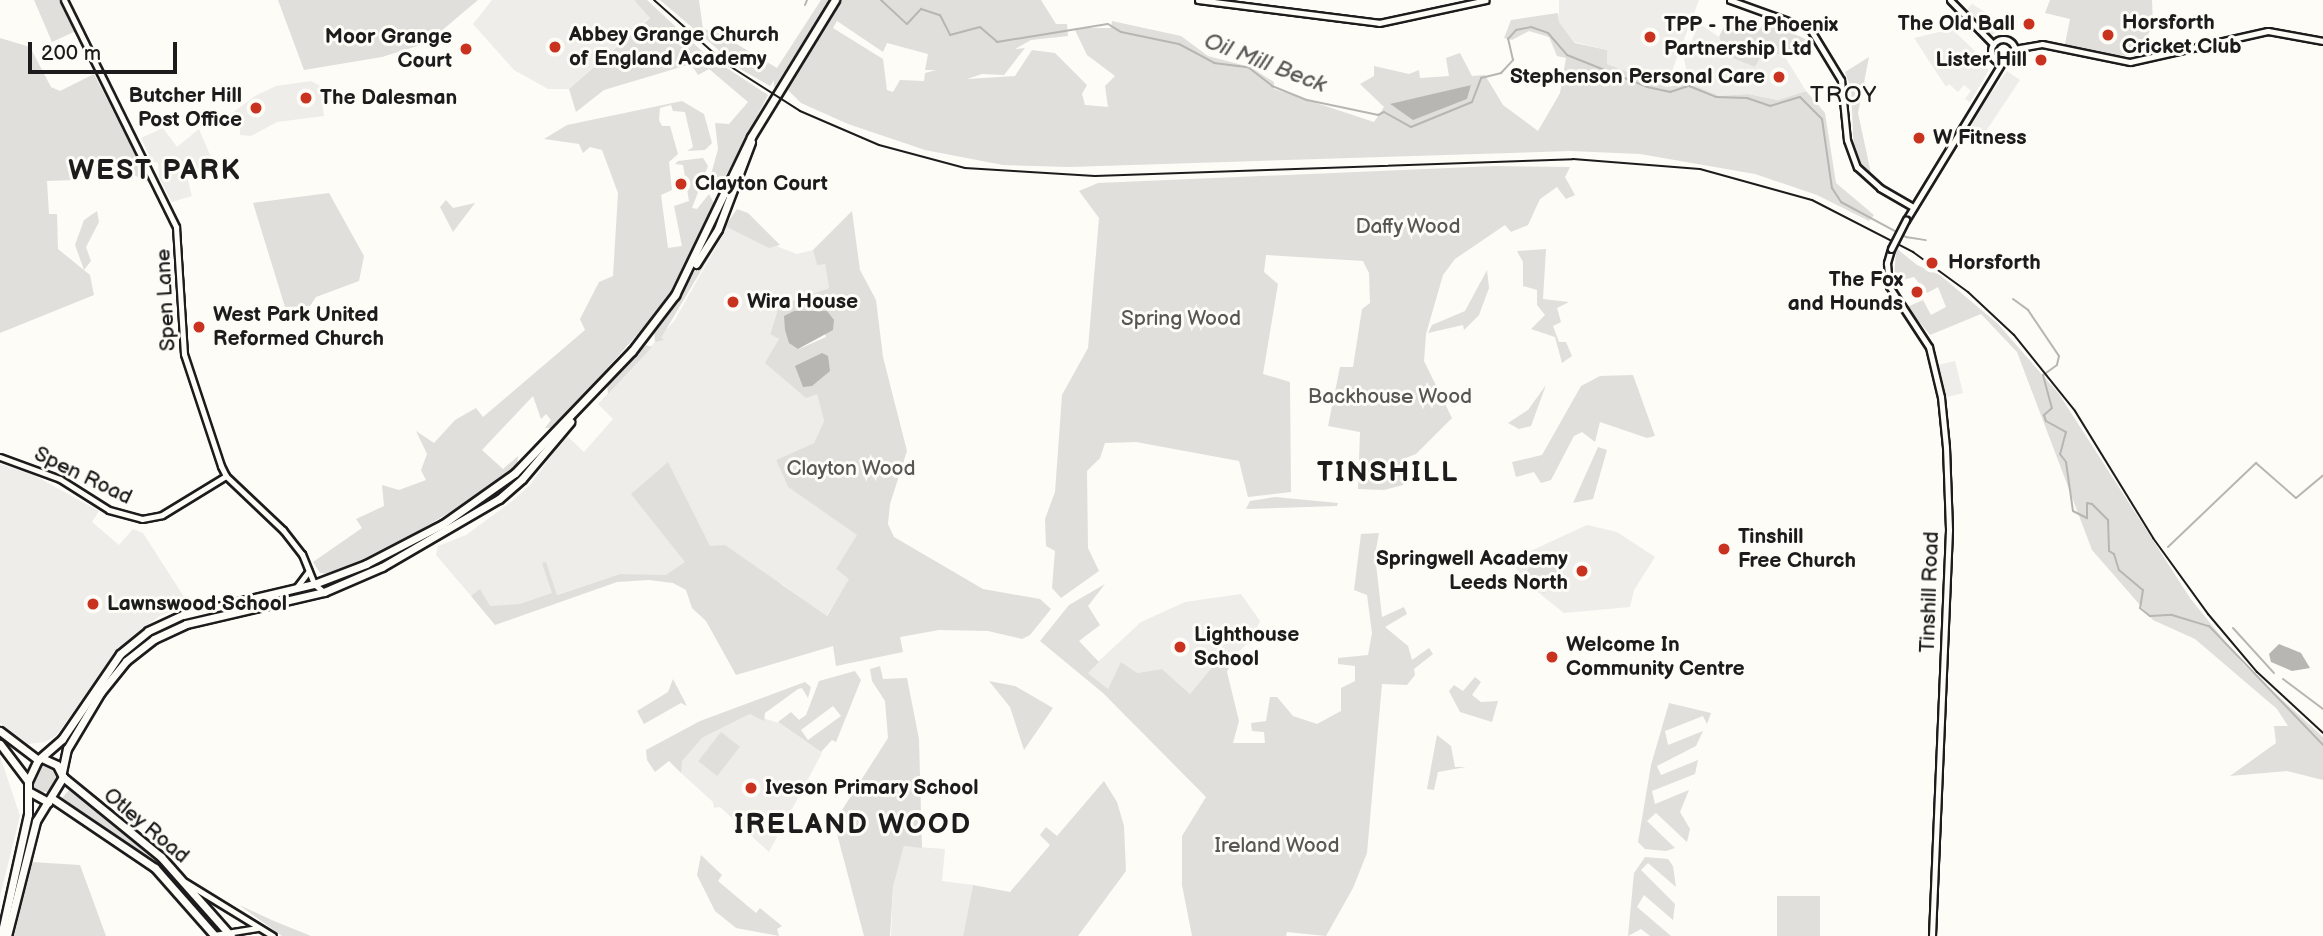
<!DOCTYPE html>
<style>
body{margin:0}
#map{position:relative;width:2323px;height:936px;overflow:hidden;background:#fdfcf7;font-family:"Balsamiq Sans",sans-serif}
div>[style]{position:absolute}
.built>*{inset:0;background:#eeede9;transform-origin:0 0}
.green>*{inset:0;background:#e0dfdb;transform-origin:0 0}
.round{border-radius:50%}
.water>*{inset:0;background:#b7b6b2}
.stream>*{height:2px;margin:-1px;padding:0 1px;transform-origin:1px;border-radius:1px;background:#b7b6b2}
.roads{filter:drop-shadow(2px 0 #1c1c1c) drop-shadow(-2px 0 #1c1c1c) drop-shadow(0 2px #1c1c1c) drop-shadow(0 -2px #1c1c1c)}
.tertiary>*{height:5px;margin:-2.5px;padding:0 2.5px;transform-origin:2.5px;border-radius:2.5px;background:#fdfcf7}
.tertiary>.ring{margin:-2.5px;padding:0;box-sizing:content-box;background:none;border:5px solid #fdfcf7;border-radius:50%}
.trunk>*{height:7px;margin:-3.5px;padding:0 3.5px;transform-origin:3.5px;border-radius:3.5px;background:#fdfcf7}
.rail>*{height:2px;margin:-1px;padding:0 1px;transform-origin:1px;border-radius:1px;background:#1c1c1c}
.bridges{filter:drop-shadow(2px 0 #1c1c1c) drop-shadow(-2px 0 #1c1c1c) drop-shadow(0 2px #1c1c1c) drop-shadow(0 -2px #1c1c1c)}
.tertiary-bridge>*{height:5px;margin:-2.5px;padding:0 2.5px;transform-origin:2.5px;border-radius:2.5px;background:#fdfcf7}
.dots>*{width:19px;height:19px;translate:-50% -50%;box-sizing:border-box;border:4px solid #fdfcf7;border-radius:50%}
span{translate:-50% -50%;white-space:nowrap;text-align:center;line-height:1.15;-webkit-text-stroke:6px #fdfcf7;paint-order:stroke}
.poi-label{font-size:21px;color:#1c1c1c;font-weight:700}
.left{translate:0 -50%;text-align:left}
.right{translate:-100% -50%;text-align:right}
.park-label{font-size:21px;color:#575655}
.street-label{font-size:21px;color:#1c1c1c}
.water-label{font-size:23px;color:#5a5a58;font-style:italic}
.neighbourhood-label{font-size:23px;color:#1c1c1c;letter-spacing:2px}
.district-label{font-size:28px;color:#1c1c1c;font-weight:700;letter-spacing:2px}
.scale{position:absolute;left:28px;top:42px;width:149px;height:32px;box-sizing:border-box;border:4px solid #1c1c1c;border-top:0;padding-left:9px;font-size:21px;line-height:24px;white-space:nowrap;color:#1c1c1c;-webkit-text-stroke:5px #fdfcf7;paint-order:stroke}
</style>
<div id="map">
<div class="built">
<div style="clip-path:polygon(492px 0,634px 0,650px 17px,569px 89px,548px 89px,514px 70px,473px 24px)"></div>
<div style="clip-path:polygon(1559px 0,1699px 0,1666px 87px,1607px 64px,1607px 50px,1575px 42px,1559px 22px)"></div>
<div style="clip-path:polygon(1972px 4px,2003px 23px,1991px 37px,1964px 13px)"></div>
<div style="clip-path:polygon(1699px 23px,1719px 37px,1726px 50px,1755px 67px,1765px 49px,1785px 57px,1806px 91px,1778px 100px,1748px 94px,1719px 96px,1689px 83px,1684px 59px)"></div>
<div style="clip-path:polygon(1952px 29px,1975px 51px,1971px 56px,1989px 70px,1970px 102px,1965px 99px,1971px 91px,1964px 85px,1958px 92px,1949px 84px,1946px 87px,1914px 38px)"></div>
<div style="clip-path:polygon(2007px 71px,2020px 80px,1984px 134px,1969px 123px)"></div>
<div style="clip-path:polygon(311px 81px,320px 86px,324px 116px,277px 122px,251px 136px,240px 135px,240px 123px,231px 114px,255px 96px,276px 86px)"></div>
<div style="clip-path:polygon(163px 128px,177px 147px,199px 129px,213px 162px,186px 173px,192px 196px,172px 202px,159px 178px,158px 163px,152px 161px,141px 138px)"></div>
<div style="clip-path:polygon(727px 227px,797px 254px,813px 250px,817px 264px,825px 264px,829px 288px,779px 306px,770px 333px,779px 339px,817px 394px,824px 421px,814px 443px,776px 460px,788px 487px,858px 535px,836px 569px,850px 579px,826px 616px,782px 584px,686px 562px,666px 576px,620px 574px,489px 617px,436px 555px,438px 546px,466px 535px,511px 502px,530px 485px,566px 435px,584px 452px,613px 419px,598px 404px,675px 320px)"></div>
<div style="left:1955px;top:361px;width:33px;height:17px;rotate:76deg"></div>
<div style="clip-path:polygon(0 464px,30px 473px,99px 511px,92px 522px,119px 545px,133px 529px,143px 533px,186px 600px,185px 607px,161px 615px,118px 648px,57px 735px,45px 742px,28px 744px,0 723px)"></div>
<div style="clip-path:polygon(1587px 525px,1617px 532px,1655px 557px,1634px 590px,1630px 607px,1564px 613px,1525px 582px,1511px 560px)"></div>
<div style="clip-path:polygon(1241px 594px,1260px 621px,1252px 639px,1233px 657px,1223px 655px,1190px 694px,1162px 669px,1137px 673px,1108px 689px,1087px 672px,1141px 622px,1185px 602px)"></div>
<div style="clip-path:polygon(750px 714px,779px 723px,822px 753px,769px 852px,720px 807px,714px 808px,713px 802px,681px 773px,681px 761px,702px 738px)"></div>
<div style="clip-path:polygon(0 756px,20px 816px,0 896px)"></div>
<div style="clip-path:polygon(904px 846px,945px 849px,942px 881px,973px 885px,963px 936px,891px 936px,893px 887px)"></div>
</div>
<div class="green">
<div style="clip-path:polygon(34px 0,60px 0,76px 31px,52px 42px)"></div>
<div style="clip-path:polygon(278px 0,478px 0,427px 43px,382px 57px,304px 70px)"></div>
<div style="clip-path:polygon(634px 0,647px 0,704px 53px,768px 95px,721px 185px,713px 186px,710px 178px,718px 149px,715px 123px,729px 124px,748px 102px,709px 69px,698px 75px,691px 64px,604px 90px,576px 112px,569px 89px,650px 18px)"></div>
<div style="clip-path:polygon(660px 0,699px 0,703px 29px,720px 34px,777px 68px,821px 0,830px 0,774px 88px,774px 80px,770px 86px,742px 70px)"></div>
<div style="clip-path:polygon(evenodd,839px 0,1041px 0,1056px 24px,1067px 24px,1068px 36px,1031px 40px,1015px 49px,1025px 48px,1004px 75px,982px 74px,967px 79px,1015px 76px,1032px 50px,1055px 53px,1087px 85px,1082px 94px,1085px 105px,1108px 107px,1105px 86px,1115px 76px,1087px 55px,1074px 28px,1111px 28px,1112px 21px,1181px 36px,1208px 56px,1250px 67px,1274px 82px,1274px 89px,1374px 122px,1384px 107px,1360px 84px,1374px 76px,1374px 66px,1409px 74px,1419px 70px,1420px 78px,1449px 76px,1446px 58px,1460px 53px,1472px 76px,1485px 75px,1503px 105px,1538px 131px,1560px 93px,1566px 58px,1557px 56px,1549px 37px,1529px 31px,1512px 40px,1504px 38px,1511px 20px,1558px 13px,1559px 22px,1575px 43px,1607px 50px,1607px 64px,1666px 87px,1689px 83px,1719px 96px,1748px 94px,1778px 100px,1806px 91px,1825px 113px,1836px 183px,1874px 215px,1869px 221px,1817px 195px,1755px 174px,1640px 154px,1570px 151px,1069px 167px,1003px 165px,925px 150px,848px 124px,801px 103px,786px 88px,781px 93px,839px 0,837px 21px,883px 52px,887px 43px,928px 54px,925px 70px,936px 70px,925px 73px,924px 81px,900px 80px,893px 92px,887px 90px,883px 59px,833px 28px,837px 21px,839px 0,1471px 85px,1467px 99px,1413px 119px,1391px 105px,1471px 85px)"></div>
<div style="clip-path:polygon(2050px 0,2152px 0,2153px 26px,2135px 56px,2100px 55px,2065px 44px,2070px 19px,2045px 13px)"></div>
<div style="clip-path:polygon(1727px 20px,1757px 32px,1766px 21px,1812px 42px,1802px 48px,1799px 44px,1785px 57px,1765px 49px,1755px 67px,1728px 56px,1719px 37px)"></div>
<div style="clip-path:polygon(0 38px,30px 47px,51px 87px,60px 91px,94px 74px,150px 183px,118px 167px,93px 168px,76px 180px,47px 181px,49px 214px,57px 214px,58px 249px,90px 275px,94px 295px,0 333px)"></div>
<div style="clip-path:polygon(1869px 57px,1858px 113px,1872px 178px,1854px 154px,1851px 89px,1845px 72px)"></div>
<div style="clip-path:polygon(682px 101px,704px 114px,712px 143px,705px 150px,687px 151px,693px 147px,685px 112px,673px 111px,671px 105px,660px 108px,659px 120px,662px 126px,670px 126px,678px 154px,669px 162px,672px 190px,661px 195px,668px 248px,682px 246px,674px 206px,689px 201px,683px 165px,675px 164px,678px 161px,703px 158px,708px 166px,692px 208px,697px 209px,709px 194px,716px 207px,681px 278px,659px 310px,554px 428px,545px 428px,551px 420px,546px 414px,541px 419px,533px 396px,482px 450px,503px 469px,518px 456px,517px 467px,495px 485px,382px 553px,332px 574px,320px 573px,313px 562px,362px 528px,356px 519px,384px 506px,382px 485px,399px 490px,426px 480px,421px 470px,427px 454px,416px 431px,434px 443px,455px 420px,476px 408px,483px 417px,585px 330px,580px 319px,599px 282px,613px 276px,618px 193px,602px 150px,590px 147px,583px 153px,579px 144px,544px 139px,567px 125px)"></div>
<div style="clip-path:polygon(1495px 166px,1570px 167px,1565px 177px,1575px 195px,1566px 199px,1557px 187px,1540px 199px,1528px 225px,1511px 232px,1505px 225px,1455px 259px,1443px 275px,1426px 334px,1424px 361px,1452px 418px,1416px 454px,1406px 458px,1403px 485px,1384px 490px,1358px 489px,1360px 432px,1328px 426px,1340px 367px,1353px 367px,1362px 309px,1370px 303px,1369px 273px,1363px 261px,1266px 255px,1264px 272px,1278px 284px,1263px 374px,1290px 382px,1291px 492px,1248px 497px,1239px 461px,1136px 442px,1105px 443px,1100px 458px,1087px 471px,1088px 548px,1099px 571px,1061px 598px,1052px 588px,1055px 551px,1046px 546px,1045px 519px,1055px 492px,1062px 395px,1088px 348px,1099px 218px,1079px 191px,1098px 183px)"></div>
<div style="clip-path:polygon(329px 193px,364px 256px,359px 281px,316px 297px,310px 306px,285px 307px,253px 203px)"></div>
<div style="clip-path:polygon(446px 200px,453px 208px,475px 203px,453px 232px,440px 207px)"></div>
<div style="clip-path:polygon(737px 209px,748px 213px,780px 245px,769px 248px,727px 227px,661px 338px,664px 340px,655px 342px,654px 331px)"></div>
<div style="clip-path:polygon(97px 211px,99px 222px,86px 247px,91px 261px,84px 270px,75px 245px,84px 220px)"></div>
<div style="clip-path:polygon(evenodd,852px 211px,860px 270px,876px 300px,883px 357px,907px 451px,890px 504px,888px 524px,894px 537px,983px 589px,1040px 599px,1051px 609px,1030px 635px,1022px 639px,988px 631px,939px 630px,900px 637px,903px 652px,836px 666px,833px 646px,736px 675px,706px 621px,692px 608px,686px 590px,673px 583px,649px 580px,617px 582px,495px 625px,471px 596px,480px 589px,490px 606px,520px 604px,552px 593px,542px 563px,546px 562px,557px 595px,620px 574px,666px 575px,685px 562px,631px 494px,668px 462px,710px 546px,725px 545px,827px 616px,849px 579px,836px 569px,857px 535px,788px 487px,776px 460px,814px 443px,824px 421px,817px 394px,806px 398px,765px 363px,779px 339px,770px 334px,779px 306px,829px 288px,825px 264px,817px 265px,813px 250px,852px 211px,817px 310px,826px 337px,799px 349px,807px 312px,817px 310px)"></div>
<div style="clip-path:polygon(1896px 248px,1917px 265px,1940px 275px,1998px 324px,2059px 394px,2190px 598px,2244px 665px,2323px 737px,2323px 780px,2287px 771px,2230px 776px,2276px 743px,2274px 726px,2288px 726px,2277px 709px,2195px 639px,2153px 620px,2092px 550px,2017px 352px,1981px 314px,1930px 335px,1907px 307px,1923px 300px,1931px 315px,1946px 307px,1938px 287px,1927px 293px,1914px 277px,1894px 282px)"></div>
<div style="clip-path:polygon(1546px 249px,1543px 299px,1569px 302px,1557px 308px,1561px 322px,1553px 326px,1559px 342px,1566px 342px,1572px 356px,1562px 363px,1555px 337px,1531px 329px,1545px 315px,1537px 305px,1537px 290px,1523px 286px,1523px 262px,1517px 251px)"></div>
<div style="clip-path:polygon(1487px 270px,1489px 288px,1479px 315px,1464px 330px,1463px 325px,1428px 333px,1432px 325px,1465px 311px)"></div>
<div style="clip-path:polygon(646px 345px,652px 347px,608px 394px,607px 384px)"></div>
<div style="clip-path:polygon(1633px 375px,1655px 436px,1647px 438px,1600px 422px,1595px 442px,1582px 432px,1574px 436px,1551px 480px,1541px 483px,1534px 472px,1516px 477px,1512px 462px,1542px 455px,1581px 386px,1600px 376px)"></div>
<div style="clip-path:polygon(1546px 385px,1531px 426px,1519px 429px,1508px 423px,1528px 410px)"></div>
<div style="clip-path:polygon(1598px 447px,1607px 450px,1593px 499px,1573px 503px)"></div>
<div style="clip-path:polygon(1275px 497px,1338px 503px,1337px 506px,1246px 509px,1250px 501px)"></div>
<div style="clip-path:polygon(1379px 533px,1375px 555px,1382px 617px,1404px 607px,1407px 614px,1385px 627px,1408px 646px,1412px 660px,1429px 648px,1433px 654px,1414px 669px,1415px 675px,1407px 685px,1382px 684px,1367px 853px,1353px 888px,1326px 936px,1287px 932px,1286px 936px,1192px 936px,1182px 885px,1182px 836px,1206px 797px,1103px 693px,1040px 641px,1069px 605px,1105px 584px,1088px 606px,1100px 625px,1079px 641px,1099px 662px,1088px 673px,1108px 689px,1121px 662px,1137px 673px,1162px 669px,1190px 694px,1223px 654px,1233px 657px,1227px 672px,1239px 721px,1233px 743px,1265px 743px,1264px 732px,1252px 731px,1251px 723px,1266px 721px,1270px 697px,1277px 697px,1293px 716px,1317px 724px,1341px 711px,1341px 688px,1355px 681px,1355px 666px,1338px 664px,1338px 658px,1368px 655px,1372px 633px,1367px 595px,1354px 590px,1361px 534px)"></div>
<div style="left:1543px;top:554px;width:28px;height:28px;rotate:44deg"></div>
<div style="clip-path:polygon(880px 666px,883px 679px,907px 678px,919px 739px,922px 848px,904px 846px,893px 887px,890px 936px,864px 936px,836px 830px,842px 810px,888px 738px,885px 701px,872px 681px,870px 669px)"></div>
<div style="clip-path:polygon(evenodd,855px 671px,861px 680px,836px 742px,832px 740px,821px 752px,778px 722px,791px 712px,799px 720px,806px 715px,819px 681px,855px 671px,833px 706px,841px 716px,808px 740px,801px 730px,833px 706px)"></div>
<div style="clip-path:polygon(1475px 677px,1481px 682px,1472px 695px,1481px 702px,1498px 701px,1492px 722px,1460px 712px,1449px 691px,1454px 685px,1463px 691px)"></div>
<div style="clip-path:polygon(673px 679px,687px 706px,681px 703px,644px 724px,637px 711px,668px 692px)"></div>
<div style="clip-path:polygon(989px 681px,1015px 686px,1053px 708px,1024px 750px,1010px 707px)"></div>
<div style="clip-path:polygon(805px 682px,811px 687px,808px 698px,802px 688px,798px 689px,765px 713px,764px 721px,750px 714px,702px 738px,682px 761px,681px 773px,669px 761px,655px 772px,647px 760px,646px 750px,700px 721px)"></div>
<div style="clip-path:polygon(1669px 703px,1711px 713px,1707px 724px,1703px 716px,1665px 731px,1668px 745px,1703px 731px,1696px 746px,1657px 766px,1661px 775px,1698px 760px,1695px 774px,1652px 791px,1655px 804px,1689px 790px,1680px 812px,1690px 829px,1687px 842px,1656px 813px,1647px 821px,1675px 848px,1666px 851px,1645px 849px,1638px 842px,1651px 765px)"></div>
<div style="left:721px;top:732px;width:24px;height:37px;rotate:38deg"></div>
<div style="clip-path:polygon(1437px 735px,1451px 746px,1455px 767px,1466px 767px,1438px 772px,1434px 790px,1427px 789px)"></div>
<div class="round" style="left:31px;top:764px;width:28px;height:28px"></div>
<div style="clip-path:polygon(1104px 781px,1117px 802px,1124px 826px,1126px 871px,1078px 936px,963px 936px,973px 885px,1010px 892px,1050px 845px,1040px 835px,1046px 827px,1057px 836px)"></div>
<div style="clip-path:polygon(69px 790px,150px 850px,224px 932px,214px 928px,138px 850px,62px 798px)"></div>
<div style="clip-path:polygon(701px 855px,722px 875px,718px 881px,756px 913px,760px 908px,782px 926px,777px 929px,779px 936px,736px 928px,715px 911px,697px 875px)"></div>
<div style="clip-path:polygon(1645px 857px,1668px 859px,1673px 866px,1676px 887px,1648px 863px,1641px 870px,1675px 904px,1673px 920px,1644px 895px,1637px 907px,1671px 936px,1650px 936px,1641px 929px,1628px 936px,1634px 873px)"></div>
<div style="clip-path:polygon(31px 862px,80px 865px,106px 936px,14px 936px)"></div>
<div style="left:1777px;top:896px;width:43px;height:40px"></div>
<div style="clip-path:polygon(239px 905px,274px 921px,311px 936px,282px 936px)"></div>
</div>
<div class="water">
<div style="clip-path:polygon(1471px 85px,1467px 99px,1413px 120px,1390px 104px)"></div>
<div style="clip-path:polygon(794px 311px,827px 311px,834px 320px,833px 330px,798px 349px,789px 343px,785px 330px,784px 316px)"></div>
<div style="clip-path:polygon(822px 353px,828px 356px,830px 371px,812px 386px,803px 387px,795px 366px)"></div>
<div style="clip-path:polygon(2279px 644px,2301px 653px,2310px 668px,2292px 671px,2271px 662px,2269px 654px)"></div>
</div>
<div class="stream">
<div style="left:881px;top:0;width:35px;rotate:43deg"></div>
<div style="left:907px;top:24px;width:21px;rotate:-47deg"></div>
<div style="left:921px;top:9px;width:20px;rotate:18deg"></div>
<div style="left:940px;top:15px;width:22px;rotate:63deg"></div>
<div style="left:950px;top:35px;width:31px;rotate:-15deg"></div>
<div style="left:980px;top:27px;width:23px;rotate:41deg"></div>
<div style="left:997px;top:42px;width:112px;rotate:-9.2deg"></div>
<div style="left:1108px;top:24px;width:15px;rotate:32deg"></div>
<div style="left:1121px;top:32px;width:59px;rotate:11.7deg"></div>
<div style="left:1179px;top:44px;width:40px;rotate:28deg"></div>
<div style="left:1214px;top:63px;width:34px;rotate:7deg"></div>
<div style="left:1248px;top:67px;width:31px;rotate:38deg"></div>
<div style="left:1272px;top:86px;width:38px;rotate:22deg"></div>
<div style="left:1307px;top:100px;width:73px;rotate:11.9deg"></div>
<div style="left:1378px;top:115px;width:7px;rotate:-27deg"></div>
<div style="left:1384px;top:112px;width:31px;rotate:29deg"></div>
<div style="left:1411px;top:127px;width:66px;rotate:-22.3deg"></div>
<div style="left:1472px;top:102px;width:26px;rotate:-69deg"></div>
<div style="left:1481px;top:78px;width:21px;rotate:-14deg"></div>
<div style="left:1501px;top:73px;width:18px;rotate:-47deg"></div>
<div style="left:1513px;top:60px;width:22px;rotate:-103deg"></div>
<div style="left:1508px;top:39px;width:12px;rotate:-48deg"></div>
<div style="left:1516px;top:30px;width:15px;rotate:-11deg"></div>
<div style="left:1531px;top:27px;width:18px;rotate:19deg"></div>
<div style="left:1548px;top:33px;width:29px;rotate:49deg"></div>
<div style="left:1567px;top:55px;width:86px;rotate:21.8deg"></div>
<div style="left:1647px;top:87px;width:24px;rotate:12deg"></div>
<div style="left:1670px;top:92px;width:20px;rotate:-18deg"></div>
<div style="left:1689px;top:86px;width:29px;rotate:22deg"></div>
<div style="left:1716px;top:97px;width:31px;rotate:2deg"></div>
<div style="left:1747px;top:98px;width:24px;rotate:19deg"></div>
<div style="left:1770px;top:106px;width:31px;rotate:-17deg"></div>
<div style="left:1800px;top:97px;width:31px;rotate:45deg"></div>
<div style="left:1822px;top:119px;width:70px;rotate:81.8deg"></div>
<div style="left:1832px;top:188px;width:17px;rotate:57deg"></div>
<div style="left:1841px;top:202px;width:74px;rotate:28.3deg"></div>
<div style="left:1906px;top:237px;width:20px;rotate:9deg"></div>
<div style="left:805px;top:5px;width:5px;rotate:-68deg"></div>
<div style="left:2013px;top:299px;width:19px;rotate:36deg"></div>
<div style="left:2028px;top:310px;width:55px;rotate:56deg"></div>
<div style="left:2059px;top:356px;width:9px;rotate:103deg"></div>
<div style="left:2057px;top:365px;width:17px;rotate:144deg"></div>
<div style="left:2043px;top:375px;width:34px;rotate:75deg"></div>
<div style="left:2052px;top:408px;width:11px;rotate:139deg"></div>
<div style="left:2044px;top:415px;width:6px;rotate:72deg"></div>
<div style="left:2046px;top:421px;width:23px;rotate:29deg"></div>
<div style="left:2066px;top:432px;width:23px;rotate:105deg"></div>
<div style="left:2060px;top:454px;width:10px;rotate:53deg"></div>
<div style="left:2066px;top:462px;width:49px;rotate:81.9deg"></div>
<div style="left:2073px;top:511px;width:16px;rotate:27deg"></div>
<div style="left:2087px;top:518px;width:15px;rotate:-90deg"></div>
<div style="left:2087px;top:503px;width:5px;rotate:11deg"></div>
<div style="left:2092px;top:504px;width:23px;rotate:45deg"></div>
<div style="left:2108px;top:520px;width:31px;rotate:88deg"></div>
<div style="left:2109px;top:551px;width:6px;rotate:31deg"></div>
<div style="left:2114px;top:554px;width:17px;rotate:73deg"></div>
<div style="left:2119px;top:570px;width:31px;rotate:40deg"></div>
<div style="left:2143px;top:590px;width:18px;rotate:99deg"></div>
<div style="left:2140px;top:608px;width:13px;rotate:39deg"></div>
<div style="left:2150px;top:616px;width:22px;rotate:-3deg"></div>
<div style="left:2172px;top:615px;width:39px;rotate:17deg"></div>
<div style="left:2209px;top:626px;width:165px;rotate:46.2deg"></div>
<div style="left:2168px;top:547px;width:122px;rotate:-43.7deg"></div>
<div style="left:2256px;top:463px;width:53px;rotate:41.2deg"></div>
<div style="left:2296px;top:498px;width:35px;rotate:-40deg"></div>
<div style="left:2233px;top:628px;width:61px;rotate:47.7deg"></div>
<div style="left:2283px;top:679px;width:50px;rotate:36.9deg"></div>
</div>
<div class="roads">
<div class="tertiary">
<div style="left:64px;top:0;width:253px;rotate:63.7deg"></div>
<div style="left:176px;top:227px;width:127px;rotate:86.4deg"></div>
<div style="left:184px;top:354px;width:118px;rotate:71.7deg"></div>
<div style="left:221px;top:466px;width:11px;rotate:63deg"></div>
<div style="left:226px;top:476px;width:79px;rotate:43.5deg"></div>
<div style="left:283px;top:530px;width:31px;rotate:52deg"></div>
<div style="left:302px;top:554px;width:32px;rotate:68deg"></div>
<div style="left:314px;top:584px;width:13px;rotate:39deg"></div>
<div style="left:1198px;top:0;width:182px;rotate:7.2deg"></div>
<div style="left:1379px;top:23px;width:109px;rotate:-12.1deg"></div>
<div style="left:1730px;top:0;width:85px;rotate:19.9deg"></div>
<div style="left:1810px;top:29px;width:60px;rotate:58.7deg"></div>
<div style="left:1841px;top:80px;width:60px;rotate:84.3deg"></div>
<div style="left:1847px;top:140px;width:29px;rotate:70deg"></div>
<div style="left:1857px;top:167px;width:31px;rotate:42deg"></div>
<div style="left:1880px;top:188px;width:36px;rotate:30deg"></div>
<div style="left:1950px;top:0;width:62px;rotate:45.7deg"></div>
<div class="ring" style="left:1991px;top:39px;width:19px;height:19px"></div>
<div style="left:2014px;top:49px;width:28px;rotate:-10deg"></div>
<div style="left:2042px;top:44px;width:90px;rotate:11.6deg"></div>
<div style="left:2130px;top:62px;width:141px;rotate:-12.7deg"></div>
<div style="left:2268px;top:31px;width:56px;rotate:10.3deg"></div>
<div style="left:1906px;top:220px;width:184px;rotate:-58.6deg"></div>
<div style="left:1891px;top:249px;width:15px;rotate:106deg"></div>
<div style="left:1887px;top:263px;width:23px;rotate:85deg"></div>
<div style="left:1889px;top:286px;width:73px;rotate:56.7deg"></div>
<div style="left:1929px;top:347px;width:51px;rotate:76.5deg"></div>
<div style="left:1941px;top:397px;width:50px;rotate:84.3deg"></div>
<div style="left:1946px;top:447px;width:83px;rotate:87.9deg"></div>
<div style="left:1949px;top:530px;width:406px;rotate:92.4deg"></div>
<div style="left:0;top:457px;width:64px;rotate:20.1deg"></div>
<div style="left:60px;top:479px;width:58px;rotate:32.3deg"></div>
<div style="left:109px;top:510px;width:34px;rotate:15deg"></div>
<div style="left:142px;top:519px;width:20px;rotate:-11deg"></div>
<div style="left:162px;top:515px;width:75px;rotate:-31.4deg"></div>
<div style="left:296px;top:588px;width:21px;rotate:-53deg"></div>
<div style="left:185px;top:882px;width:103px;rotate:31.5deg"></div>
<div style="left:214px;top:935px;width:44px;rotate:-9.2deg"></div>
</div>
<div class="trunk">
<div style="left:696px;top:264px;width:41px;rotate:-57.8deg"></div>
<div style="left:718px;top:229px;width:93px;rotate:-69.2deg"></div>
<div style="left:0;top:731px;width:48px;rotate:37.3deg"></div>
<div style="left:0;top:744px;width:46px;rotate:52.9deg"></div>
<div style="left:38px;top:760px;width:32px;rotate:-41deg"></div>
<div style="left:62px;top:739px;width:103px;rotate:-55.7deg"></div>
<div style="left:120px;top:654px;width:36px;rotate:-39deg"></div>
<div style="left:148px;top:631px;width:38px;rotate:-25deg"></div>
<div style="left:183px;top:615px;width:135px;rotate:-13.3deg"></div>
<div style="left:314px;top:584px;width:56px;rotate:-21deg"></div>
<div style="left:366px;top:564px;width:87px;rotate:-27.5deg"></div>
<div style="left:443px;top:524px;width:88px;rotate:-35.3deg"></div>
<div style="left:515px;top:473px;width:169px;rotate:-46.2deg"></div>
<div style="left:632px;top:351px;width:71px;rotate:-52.5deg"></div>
<div style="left:675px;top:295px;width:175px;rotate:-64.3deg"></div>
<div style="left:751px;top:137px;width:161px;rotate:-58.5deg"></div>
<div style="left:62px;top:772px;width:24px;rotate:-78deg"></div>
<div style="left:67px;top:749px;width:66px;rotate:-59.2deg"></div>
<div style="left:101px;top:692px;width:40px;rotate:-51deg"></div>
<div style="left:126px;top:661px;width:36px;rotate:-38deg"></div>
<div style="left:154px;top:639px;width:35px;rotate:-25deg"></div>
<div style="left:186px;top:624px;width:142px;rotate:-13.1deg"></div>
<div style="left:324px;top:592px;width:63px;rotate:-23.3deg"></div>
<div style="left:382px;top:567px;width:135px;rotate:-30.2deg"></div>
<div style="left:499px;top:499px;width:30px;rotate:-41deg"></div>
<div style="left:522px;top:479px;width:75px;rotate:-49.9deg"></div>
<div style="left:63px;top:777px;width:127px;rotate:39.2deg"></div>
<div style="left:161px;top:857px;width:106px;rotate:48.5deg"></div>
<div style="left:30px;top:792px;width:21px;rotate:29deg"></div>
<div style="left:53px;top:799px;width:123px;rotate:34.1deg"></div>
<div style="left:155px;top:868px;width:91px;rotate:48.6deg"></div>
<div style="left:1px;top:936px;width:125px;rotate:-77.5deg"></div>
<div style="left:28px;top:814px;width:33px;rotate:-90deg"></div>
<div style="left:28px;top:781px;width:23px;rotate:-65deg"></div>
<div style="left:7px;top:936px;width:119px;rotate:-75.8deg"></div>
<div style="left:36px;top:821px;width:52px;rotate:-58.5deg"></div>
<div style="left:63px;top:777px;width:13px;rotate:-117deg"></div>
<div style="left:57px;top:765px;width:17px;rotate:-155deg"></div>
</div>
</div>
<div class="rail">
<div style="left:654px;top:0;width:95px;rotate:41.6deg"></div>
<div style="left:725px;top:63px;width:89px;rotate:32.6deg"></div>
<div style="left:800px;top:111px;width:86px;rotate:23.3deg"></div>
<div style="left:879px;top:145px;width:89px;rotate:15deg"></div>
<div style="left:965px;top:168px;width:130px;rotate:3.5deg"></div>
<div style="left:1095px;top:176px;width:478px;rotate:-2deg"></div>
<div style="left:1573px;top:159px;width:127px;rotate:4.5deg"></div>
<div style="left:1700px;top:169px;width:116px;rotate:15.5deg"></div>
<div style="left:1812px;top:200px;width:114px;rotate:27.2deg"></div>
<div style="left:1913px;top:252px;width:68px;rotate:36deg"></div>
<div style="left:1968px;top:292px;width:63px;rotate:43.1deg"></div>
<div style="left:2014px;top:335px;width:97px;rotate:51.2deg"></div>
<div style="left:2075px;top:411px;width:149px;rotate:58.4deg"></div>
<div style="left:2153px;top:538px;width:94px;rotate:54.1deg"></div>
<div style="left:2208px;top:614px;width:76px;rotate:49.8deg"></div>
<div style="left:2257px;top:672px;width:90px;rotate:42.7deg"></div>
</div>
<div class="bridges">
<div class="tertiary-bridge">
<div style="left:1891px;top:249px;width:33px;rotate:-63deg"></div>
</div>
</div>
<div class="dots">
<div style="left:2029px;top:24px;background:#c8321e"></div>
<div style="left:2108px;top:35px;background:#c8321e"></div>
<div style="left:1650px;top:37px;background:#c8321e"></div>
<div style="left:555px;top:47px;background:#c8321e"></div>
<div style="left:466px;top:49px;background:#c8321e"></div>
<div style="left:2041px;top:60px;background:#c8321e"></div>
<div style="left:1779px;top:77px;background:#c8321e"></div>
<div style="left:306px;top:98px;background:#c8321e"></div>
<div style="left:256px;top:108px;background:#c8321e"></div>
<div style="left:1919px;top:138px;background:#c8321e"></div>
<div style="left:681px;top:184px;background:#c8321e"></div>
<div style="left:1932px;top:263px;background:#c8321e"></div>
<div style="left:1917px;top:292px;background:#c8321e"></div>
<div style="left:733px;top:302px;background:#c8321e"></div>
<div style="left:199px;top:327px;background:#c8321e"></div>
<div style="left:1724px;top:549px;background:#c8321e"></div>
<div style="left:1582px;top:571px;background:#c8321e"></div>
<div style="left:93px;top:604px;background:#c8321e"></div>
<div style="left:1180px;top:647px;background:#c8321e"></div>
<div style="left:1552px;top:657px;background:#c8321e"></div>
<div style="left:751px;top:788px;background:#c8321e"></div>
</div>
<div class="poi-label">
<span class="left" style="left:2122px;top:35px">Horsforth<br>Cricket Club</span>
<span class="right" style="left:2015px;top:24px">The Old Ball</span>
<span class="left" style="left:1664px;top:37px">TPP - The Phoenix<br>Partnership Ltd</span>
<span class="left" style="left:569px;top:47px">Abbey Grange Church<br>of England Academy</span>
<span class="right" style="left:452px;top:49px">Moor Grange<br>Court</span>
<span class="right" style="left:2027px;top:60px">Lister Hill</span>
<span class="right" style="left:1765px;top:77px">Stephenson Personal Care</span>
<span class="right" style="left:242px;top:108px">Butcher Hill<br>Post Office</span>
<span class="left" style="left:320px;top:98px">The Dalesman</span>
<span class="left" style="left:1933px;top:138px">W Fitness</span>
<span class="left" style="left:695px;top:184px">Clayton Court</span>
<span class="left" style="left:1948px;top:263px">Horsforth</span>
<span class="right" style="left:1903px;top:292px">The Fox<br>and Hounds</span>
<span class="left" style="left:747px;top:302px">Wira House</span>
<span class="left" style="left:213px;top:327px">West Park United<br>Reformed Church</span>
<span class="left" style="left:1738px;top:549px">Tinshill<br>Free Church</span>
<span class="right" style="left:1568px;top:571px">Springwell Academy<br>Leeds North</span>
<span class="left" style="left:107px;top:604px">Lawnswood School</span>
<span class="left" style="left:1194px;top:647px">Lighthouse<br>School</span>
<span class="left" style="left:1566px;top:657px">Welcome In<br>Community Centre</span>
<span class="left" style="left:765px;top:788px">Iveson Primary School</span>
</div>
<div class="park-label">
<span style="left:1408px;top:227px">Daffy Wood</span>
<span style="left:1181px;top:319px">Spring Wood</span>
<span style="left:1390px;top:397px">Backhouse Wood</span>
<span style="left:851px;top:469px">Clayton Wood</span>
<span style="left:1277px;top:846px">Ireland Wood</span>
</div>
<div class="street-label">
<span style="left:166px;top:300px;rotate:-93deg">Spen Lane</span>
<span style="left:83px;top:476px;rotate:26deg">Spen Road</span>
<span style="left:1930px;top:592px;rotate:-88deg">Tinshill Road</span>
<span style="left:146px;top:826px;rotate:40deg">Otley Road</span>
</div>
<div class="water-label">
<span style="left:1265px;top:63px;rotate:21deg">Oil Mill Beck</span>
</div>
<div class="neighbourhood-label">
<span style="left:1844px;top:95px">TROY</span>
</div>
<div class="district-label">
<span style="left:155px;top:171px">WEST PARK</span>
<span style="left:1388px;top:473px">TINSHILL</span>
<span style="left:853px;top:825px">IRELAND WOOD</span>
</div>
<div class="scale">200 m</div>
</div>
